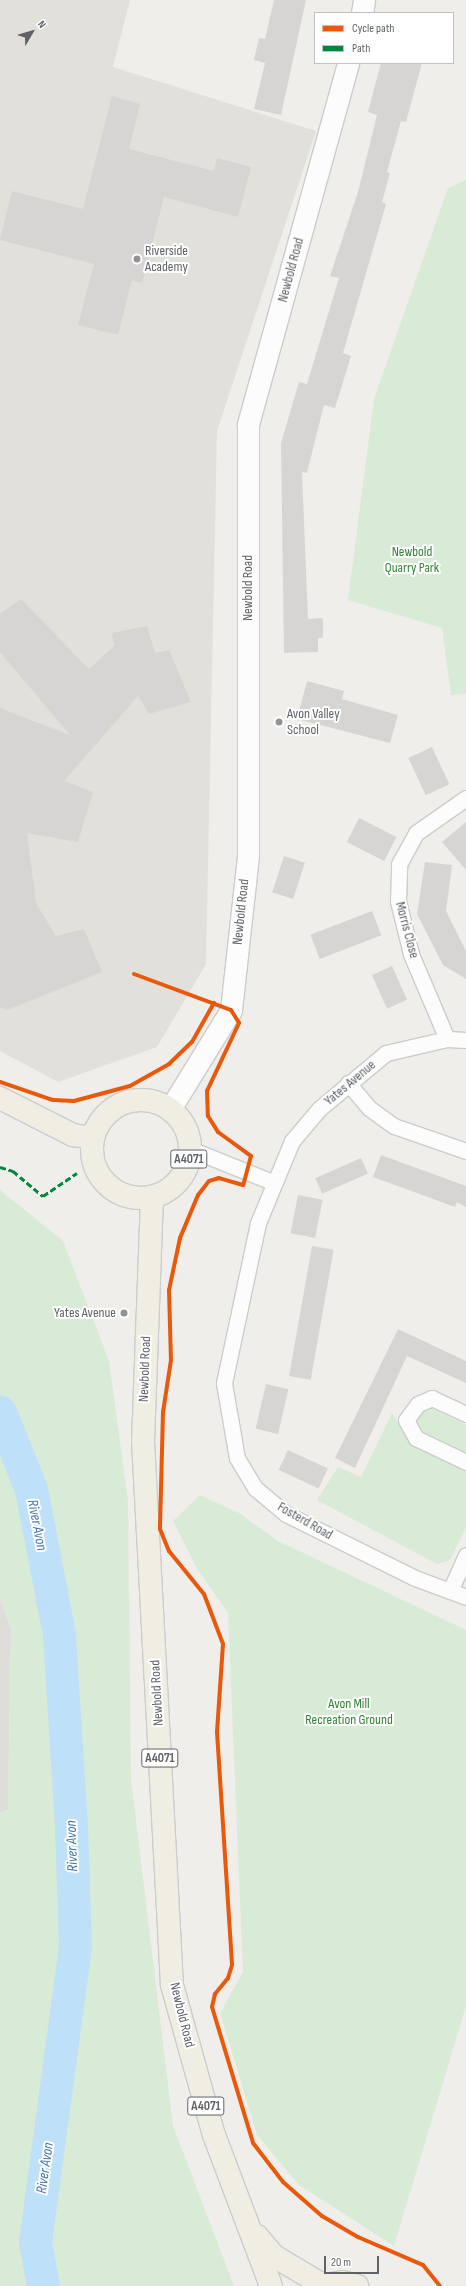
<!DOCTYPE html>
<style>
body{margin:0}
#map{position:relative;width:466px;height:2286px;overflow:hidden;background:#efeeea;font-family:"Sofia Sans Condensed",sans-serif}
div>[style]{position:absolute}
.industrial>*{inset:0;background:#dfddda}
.education>*{inset:0;background:#e2e0da}
.green>*{inset:0;background:#d8ebd6}
.river>*{height:33px;margin:-16.5px;padding:0 16.5px;transform-origin:16.5px;border-radius:16.5px;background:#bfe0f9}
.building>*{inset:0;background:#d6d5d3;transform-origin:0 0}
.roads{filter:drop-shadow(1px 0 #cbcccc) drop-shadow(-1px 0 #cbcccc) drop-shadow(0 1px #cbcccc) drop-shadow(0 -1px #cbcccc)}
.street>*{height:15px;margin:-7.5px;padding:0 7.5px;transform-origin:7.5px;border-radius:7.5px;background:#fdfcfc}
.secondary>*{height:21px;margin:-10.5px;padding:0 10.5px;transform-origin:10.5px;border-radius:10.5px;background:#fdfcfc}
.highway>*{height:22px;margin:-11px;padding:0 11px;transform-origin:11px;border-radius:11px;background:#f0ede3}
.highway>.ring{margin:-11px;padding:0;box-sizing:content-box;background:none;border:22px solid #f0ede3;border-radius:50%}
.quiet>*{height:3px;margin-top:-1.5px;transform-origin:0;background:repeating-linear-gradient(90deg,#00873e 0 6px,transparent 0 9px)}
.cycleway>*{height:4px;margin:-2px;padding:0 2px;transform-origin:2px;border-radius:2px;background:#e8590c}
.dots>*{width:11px;height:11px;translate:-50% -50%;box-sizing:border-box;border:2px solid #fff;border-radius:50%}
span{translate:-50% -50%;white-space:nowrap;text-align:center;line-height:1.15;-webkit-text-stroke:4px #fff;paint-order:stroke}
.shield-label span{padding:1px 3px;background:#fff;border:1px solid;border-radius:3px;-webkit-text-stroke-width:0}
.shield-label{font-size:13px;color:#5f6368;font-weight:700}
.poi-label{font-size:14px;color:#5f6368}
.left{translate:0 -50%;text-align:left}
.right{translate:-100% -50%;text-align:right}
.street-label{font-size:14px;color:#5f6368}
.park-label{font-size:14px;color:#348238}
.water-label{font-size:15px;color:#4174aa;font-style:italic}
.legend{position:absolute;left:314px;top:12px;width:140px;height:52px;box-sizing:border-box;background:#fff;border:1px solid #bfc1c3;margin:0;padding:5px 7px;list-style:none;font-size:12px;color:#5f6368}
.legend li{display:flex;align-items:center;gap:8px;height:20px}
.legend b{width:20px;border:1px solid #bfc1c3}
.north{position:absolute;left:12px;top:12px;width:40px;height:40px;-webkit-text-stroke:3px #fff;paint-order:stroke;rotate:52deg;font-size:11px;font-weight:700;line-height:16px;text-align:center;color:#5f6368}
.north::after{content:'';display:block;margin:auto;width:14px;height:18px;background:#5f6368;clip-path:polygon(50% 0,100% 100%,50% 72%,0 100%)}
.scale{position:absolute;left:324px;top:2256px;width:55px;height:18px;box-sizing:border-box;border:2px solid #5f6368;border-top:0;padding-left:5px;font-size:12px;line-height:14px;white-space:nowrap;color:#5f6368;-webkit-text-stroke:3px #fff;paint-order:stroke}
</style>
<div id="map">
<div class="industrial">
<div style="clip-path:polygon(0 1598px,11px 1629px,8px 1810px,0 1813px)"></div>
</div>
<div class="education">
<div style="clip-path:polygon(0 0,130px 0,113px 67px,316px 131px,217px 431px,206px 964px,157px 1047px,58px 1082px,0 1051px)"></div>
</div>
<div class="green">
<div style="clip-path:polygon(466px 180px,466px 694px,451px 695px,442px 628px,348px 600px,374px 399px,448px 188px)"></div>
<div style="clip-path:polygon(0 1190px,63px 1241px,109px 1361px,128px 1501px,131px 1779px,173px 2126px,234px 2286px,0 2286px,0 1813px,8px 1810px,11px 1629px,0 1598px)"></div>
<div style="clip-path:polygon(431px 1408px,466px 1425px,466px 1452px,420px 1430px,416px 1421px,418px 1414px)"></div>
<div style="clip-path:polygon(392px 1413px,414px 1446px,466px 1470px,466px 1527px,450px 1560px,437px 1564px,317px 1500px,338px 1467px,361px 1477px)"></div>
<div style="clip-path:polygon(200px 1495px,239px 1513px,278px 1541px,466px 1630px,466px 2006px,394px 2246px,299px 2185px,257px 2135px,220px 2013px,243px 1972px,228px 1613px,198px 1570px,173px 1521px)"></div>
</div>
<div class="river">
<div style="left:0;top:1412px;width:83px;rotate:68.1deg"></div>
<div style="left:31px;top:1489px;width:149px;rotate:79.1deg"></div>
<div style="left:59px;top:1635px;width:192px;rotate:86.4deg"></div>
<div style="left:71px;top:1827px;width:119px;rotate:88.1deg"></div>
<div style="left:75px;top:1946px;width:299px;rotate:97.7deg"></div>
<div style="left:35px;top:2242px;width:45px;rotate:79.7deg"></div>
</div>
<div class="building">
<div style="clip-path:polygon(274px 0,306px 0,281px 115px,254px 109px,265px 63px,254px 60px,259px 38px,265px 39px)"></div>
<div style="clip-path:polygon(381px 63px,422px 63px,406px 122px,401px 121px,387px 172px,390px 173px,382px 202px,386px 204px,343px 353px,351px 356px,335px 408px,324px 405px,307px 473px,302px 472px,308px 619px,323px 618px,323px 638px,318px 638px,318px 652px,284px 653px,281px 443px,299px 382px,307px 384px,339px 278px,330px 276px,358px 192px,377px 115px,368px 112px)"></div>
<div style="clip-path:polygon(112px 96px,140px 104px,129px 149px,214px 171px,217px 158px,251px 167px,238px 217px,164px 197px,142px 283px,132px 280px,118px 335px,78px 325px,94px 264px,0 240px,12px 191px,83px 209px)"></div>
<div style="clip-path:polygon(21px 599px,89px 669px,114px 646px,112px 633px,147px 626px,155px 653px,169px 650px,191px 702px,149px 714px,138px 696px,64px 781px,93px 792px,78px 842px,27px 833px,36px 903px,56px 936px,84px 929px,102px 972px,7px 1010px,0 1007px,0 708px,70px 735px,0 652px,0 614px)"></div>
<div style="clip-path:polygon(307px 681px,344px 691px,342px 699px,398px 715px,390px 743px,297px 719px)"></div>
<div style="left:432px;top:747px;width:41px;height:26px;rotate:65deg"></div>
<div style="left:359px;top:818px;width:42px;height:27px;rotate:27deg"></div>
<div style="clip-path:polygon(466px 822px,466px 870px,442px 842px)"></div>
<div style="left:284px;top:856px;width:22px;height:38px;rotate:18deg"></div>
<div style="clip-path:polygon(425px 862px,452px 865px,446px 911px,466px 951px,466px 979px,443px 965px,417px 914px)"></div>
<div style="left:372px;top:911px;width:26px;height:66px;rotate:69deg"></div>
<div style="left:392px;top:966px;width:37px;height:22px;rotate:66deg"></div>
<div style="clip-path:polygon(381px 1155px,466px 1186px,466px 1207px,457px 1202px,455px 1207px,373px 1177px)"></div>
<div style="left:361px;top:1158px;width:17px;height:50px;rotate:66deg"></div>
<div style="left:298px;top:1195px;width:25px;height:39px;rotate:11deg"></div>
<div style="left:312px;top:1246px;width:22px;height:132px;rotate:10deg"></div>
<div style="clip-path:polygon(398px 1329px,466px 1361px,466px 1383px,407px 1356px,355px 1468px,335px 1458px)"></div>
<div style="left:266px;top:1384px;width:23px;height:46px;rotate:13deg"></div>
<div style="left:288px;top:1450px;width:44px;height:22px;rotate:25deg"></div>
</div>
<div class="roads">
<div class="street">
<div style="left:447px;top:1039px;width:92px;rotate:-113deg"></div>
<div style="left:411px;top:954px;width:55px;rotate:-103.8deg"></div>
<div style="left:398px;top:901px;width:37px;rotate:-88deg"></div>
<div style="left:399px;top:864px;width:35px;rotate:-61deg"></div>
<div style="left:416px;top:833px;width:61px;rotate:-35deg"></div>
<div style="left:466px;top:1040px;width:19px;rotate:-177deg"></div>
<div style="left:447px;top:1039px;width:63px;rotate:167.1deg"></div>
<div style="left:386px;top:1053px;width:87px;rotate:140.1deg"></div>
<div style="left:319px;top:1109px;width:42px;rotate:130.2deg"></div>
<div style="left:292px;top:1141px;width:89px;rotate:112.5deg"></div>
<div style="left:258px;top:1223px;width:164px;rotate:102deg"></div>
<div style="left:224px;top:1383px;width:76px;rotate:80.2deg"></div>
<div style="left:237px;top:1458px;width:35px;rotate:59deg"></div>
<div style="left:255px;top:1488px;width:40px;rotate:40deg"></div>
<div style="left:286px;top:1514px;width:144px;rotate:26.4deg"></div>
<div style="left:415px;top:1578px;width:54px;rotate:20.4deg"></div>
<div style="left:348px;top:1083px;width:33px;rotate:50deg"></div>
<div style="left:369px;top:1108px;width:31px;rotate:36deg"></div>
<div style="left:394px;top:1126px;width:76px;rotate:19.1deg"></div>
<div style="left:190px;top:1149px;width:88px;rotate:21.9deg"></div>
<div style="left:466px;top:1414px;width:38px;rotate:-155deg"></div>
<div style="left:432px;top:1398px;width:15px;rotate:157deg"></div>
<div style="left:418px;top:1404px;width:20px;rotate:127deg"></div>
<div style="left:406px;top:1420px;width:21px;rotate:61deg"></div>
<div style="left:416px;top:1438px;width:55px;rotate:25.6deg"></div>
<div style="left:450px;top:1591px;width:39px;rotate:-66deg"></div>
</div>
<div class="secondary">
<div style="left:362px;top:13px;width:13px;rotate:-81deg"></div>
<div style="left:170px;top:1109px;width:116px;rotate:-58.4deg"></div>
<div style="left:231px;top:1010px;width:155px;rotate:-83.7deg"></div>
<div style="left:248px;top:856px;width:432px;rotate:-90deg"></div>
<div style="left:248px;top:424px;width:375px;rotate:-74.5deg"></div>
</div>
<div class="highway">
<div style="left:0;top:1098px;width:82px;rotate:26.9deg"></div>
<div style="left:73px;top:1135px;width:20px;rotate:9deg"></div>
<div class="ring" style="left:92px;top:1100px;width:76px;height:76px"></div>
<div style="left:152px;top:1197px;width:244px;rotate:92.1deg"></div>
<div style="left:143px;top:1441px;width:545px;rotate:86.95deg"></div>
<div style="left:172px;top:1985px;width:156px;rotate:74.4deg"></div>
<div style="left:214px;top:2135px;width:161px;rotate:69.3deg"></div>
<div style="left:257px;top:2236px;width:26px;rotate:50deg"></div>
<div style="left:274px;top:2256px;width:55px;rotate:30.8deg"></div>
<div style="left:318px;top:2286px;width:24px;rotate:-9deg"></div>
<div style="left:342px;top:2282px;width:16px;rotate:15deg"></div>
</div>
</div>
<div class="quiet">
<div style="left:0;top:1167px;width:14px;rotate:17deg"></div>
<div style="left:13px;top:1171px;width:39px;rotate:40deg"></div>
<div style="left:43px;top:1196px;width:41px;rotate:-34.1deg"></div>
</div>
<div class="cycleway">
<div style="left:134px;top:974px;width:103px;rotate:20.4deg"></div>
<div style="left:231px;top:1010px;width:15px;rotate:58deg"></div>
<div style="left:239px;top:1023px;width:75px;rotate:115.2deg"></div>
<div style="left:207px;top:1091px;width:25px;rotate:88deg"></div>
<div style="left:208px;top:1116px;width:19px;rotate:58deg"></div>
<div style="left:218px;top:1132px;width:41px;rotate:36deg"></div>
<div style="left:251px;top:1156px;width:30px;rotate:105deg"></div>
<div style="left:243px;top:1185px;width:25px;rotate:-164deg"></div>
<div style="left:219px;top:1178px;width:10px;rotate:163deg"></div>
<div style="left:209px;top:1181px;width:18px;rotate:128deg"></div>
<div style="left:198px;top:1195px;width:47px;rotate:112.7deg"></div>
<div style="left:180px;top:1238px;width:53px;rotate:101.9deg"></div>
<div style="left:169px;top:1290px;width:70px;rotate:88.4deg"></div>
<div style="left:171px;top:1360px;width:53px;rotate:98.7deg"></div>
<div style="left:163px;top:1412px;width:117px;rotate:91.5deg"></div>
<div style="left:160px;top:1529px;width:24px;rotate:68deg"></div>
<div style="left:169px;top:1551px;width:55px;rotate:50.9deg"></div>
<div style="left:204px;top:1594px;width:53px;rotate:69.2deg"></div>
<div style="left:223px;top:1644px;width:88px;rotate:93.9deg"></div>
<div style="left:217px;top:1732px;width:233px;rotate:86.3deg"></div>
<div style="left:232px;top:1965px;width:14px;rotate:107deg"></div>
<div style="left:228px;top:1978px;width:21px;rotate:129deg"></div>
<div style="left:215px;top:1994px;width:13px;rotate:103deg"></div>
<div style="left:212px;top:2007px;width:142px;rotate:73.2deg"></div>
<div style="left:253px;top:2143px;width:49px;rotate:52.4deg"></div>
<div style="left:283px;top:2182px;width:52px;rotate:41.1deg"></div>
<div style="left:322px;top:2216px;width:42px;rotate:30.3deg"></div>
<div style="left:358px;top:2237px;width:71px;rotate:23.3deg"></div>
<div style="left:423px;top:2265px;width:27px;rotate:51deg"></div>
<div style="left:0;top:1082px;width:56px;rotate:18.8deg"></div>
<div style="left:53px;top:1100px;width:21px;rotate:3deg"></div>
<div style="left:74px;top:1101px;width:58px;rotate:-15deg"></div>
<div style="left:130px;top:1086px;width:45px;rotate:-29.4deg"></div>
<div style="left:169px;top:1064px;width:32px;rotate:-44deg"></div>
<div style="left:192px;top:1042px;width:45px;rotate:-60.6deg"></div>
</div>
<div class="dots">
<div style="left:137px;top:259px;background:#919496"></div>
<div style="left:279px;top:722px;background:#919496"></div>
<div style="left:124px;top:1313px;background:#919496"></div>
</div>
<div class="shield-label">
<span style="left:189px;top:1159px">A4071</span>
<span style="left:160px;top:1758px">A4071</span>
<span style="left:206px;top:2106px">A4071</span>
</div>
<div class="poi-label">
<span class="left" style="left:145px;top:259px">Riverside<br>Academy</span>
<span class="left" style="left:287px;top:722px">Avon Valley<br>School</span>
<span class="right" style="left:116px;top:1313px">Yates Avenue</span>
</div>
<div class="street-label">
<span style="left:291px;top:270px;rotate:-75deg">Newbold Road</span>
<span style="left:248px;top:588px;rotate:-90deg">Newbold Road</span>
<span style="left:241px;top:912px;rotate:-84deg">Newbold Road</span>
<span style="left:407px;top:930px;rotate:75deg">Morris Close</span>
<span style="left:350px;top:1083px;rotate:-40deg">Yates Avenue</span>
<span style="left:145px;top:1369px;rotate:-88deg">Newbold Road</span>
<span style="left:305px;top:1521px;rotate:30deg">Fosterd Road</span>
<span style="left:157px;top:1693px;rotate:-93deg">Newbold Road</span>
<span style="left:182px;top:2015px;rotate:76deg">Newbold Road</span>
</div>
<div class="park-label">
<span style="left:412px;top:560px">Newbold<br>Quarry Park</span>
<span style="left:349px;top:1712px">Avon Mill<br>Recreation Ground</span>
</div>
<div class="water-label">
<span style="left:37px;top:1525px;rotate:79deg">River Avon</span>
<span style="left:72px;top:1846px;rotate:-92deg">River Avon</span>
<span style="left:45px;top:2168px;rotate:-82deg">River Avon</span>
</div>
<ul class="legend">
<li><b style="height:5px;background:#e8590c"></b>Cycle path</li>
<li><b style="height:5px;background:#00873e"></b>Path</li>
</ul>
<div class="north">N</div>
<div class="scale">20 m</div>
</div>
